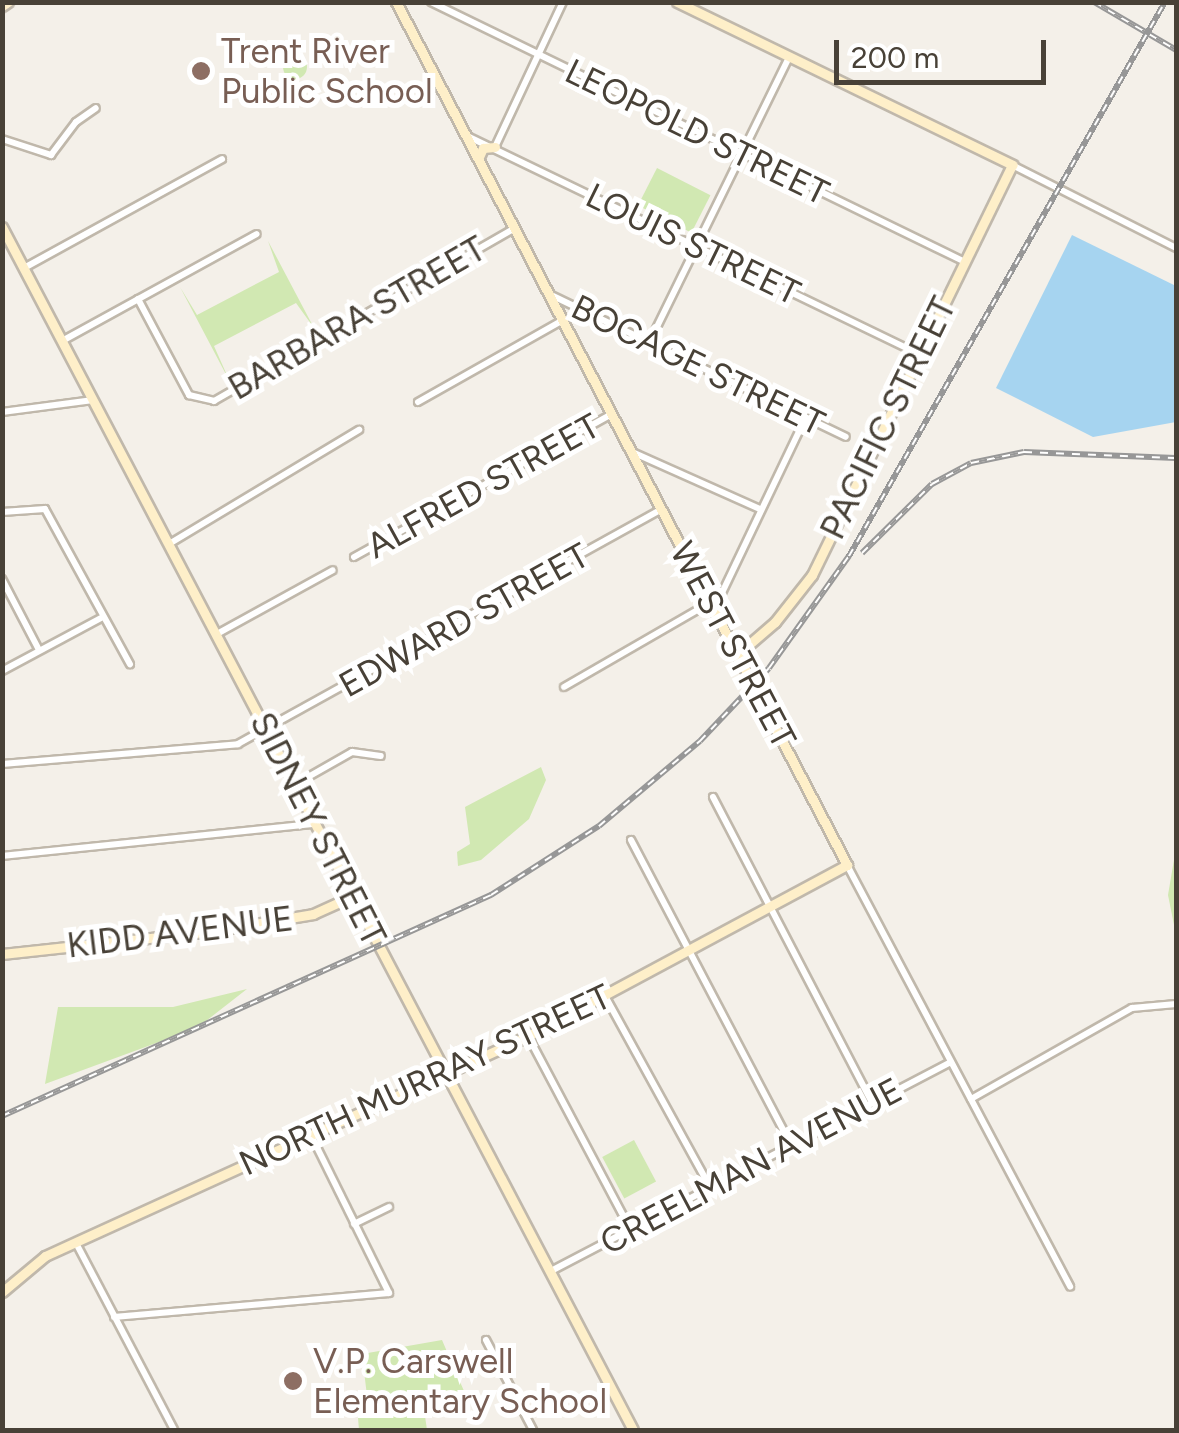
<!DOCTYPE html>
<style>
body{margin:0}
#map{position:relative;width:1179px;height:1433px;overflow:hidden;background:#f4f0e9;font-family:Figtree,sans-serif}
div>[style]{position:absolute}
.green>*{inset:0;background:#d1e8b2;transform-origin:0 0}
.round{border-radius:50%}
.water>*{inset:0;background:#a6d4f0}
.roads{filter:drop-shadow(2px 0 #c0b8ab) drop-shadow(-2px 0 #c0b8ab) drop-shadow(0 2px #c0b8ab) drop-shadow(0 -2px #c0b8ab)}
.street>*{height:6px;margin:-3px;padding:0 3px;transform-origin:3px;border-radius:3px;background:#fff}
.secondary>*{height:9px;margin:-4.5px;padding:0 4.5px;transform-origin:4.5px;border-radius:4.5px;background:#feefc9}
.rail>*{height:6px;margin-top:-3px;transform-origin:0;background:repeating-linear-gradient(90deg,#fff 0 8px,#979797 0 16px);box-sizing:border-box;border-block:2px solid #979797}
.dots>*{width:28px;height:28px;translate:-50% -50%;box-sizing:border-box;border:5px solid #fff;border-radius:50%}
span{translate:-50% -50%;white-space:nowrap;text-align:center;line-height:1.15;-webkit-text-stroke:10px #fff;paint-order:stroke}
.education-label{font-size:35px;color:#785e54}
.left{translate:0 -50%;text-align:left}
.street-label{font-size:35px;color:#484137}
.frame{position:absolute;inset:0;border:5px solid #484137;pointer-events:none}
.scale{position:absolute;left:834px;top:40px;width:212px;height:45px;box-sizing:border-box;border:5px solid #484137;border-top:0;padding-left:12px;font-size:30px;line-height:35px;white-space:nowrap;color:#484137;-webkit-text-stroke:8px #fff;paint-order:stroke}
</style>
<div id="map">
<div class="green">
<div class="round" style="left:283px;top:55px;width:24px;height:24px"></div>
<div style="left:657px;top:168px;width:60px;height:42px;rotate:27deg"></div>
<div style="clip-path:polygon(268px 241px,314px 328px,296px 303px,214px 346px,230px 382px,180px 287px,197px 315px,279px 272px)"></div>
<div style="clip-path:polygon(541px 767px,546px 780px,529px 819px,481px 860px,458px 866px,457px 852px,470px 844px,465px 807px)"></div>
<div style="clip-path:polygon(1176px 848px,1176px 935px,1168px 895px)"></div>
<div style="clip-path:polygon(247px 989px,197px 1028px,45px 1084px,58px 1007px,173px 1007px)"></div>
<div style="left:634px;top:1140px;width:47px;height:36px;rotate:62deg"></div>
<div style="clip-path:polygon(442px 1340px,467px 1398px,358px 1409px,367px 1396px,362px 1354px)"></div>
<div style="clip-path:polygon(424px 1409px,427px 1430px,359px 1430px,358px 1418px)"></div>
</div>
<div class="water">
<div style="clip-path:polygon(1072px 235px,1176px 286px,1176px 422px,1093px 437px,996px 388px)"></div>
</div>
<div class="roads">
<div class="street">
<div style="left:431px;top:2px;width:592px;rotate:25.96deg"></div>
<div style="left:467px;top:136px;width:502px;rotate:25.75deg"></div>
<div style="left:2px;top:139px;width:52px;rotate:18.1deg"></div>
<div style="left:51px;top:155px;width:41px;rotate:-52.9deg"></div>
<div style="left:76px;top:122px;width:24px;rotate:-35deg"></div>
<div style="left:495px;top:147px;width:160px;rotate:-64.9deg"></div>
<div style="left:1012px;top:165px;width:184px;rotate:26.8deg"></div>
<div style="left:24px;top:268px;width:226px;rotate:-28.8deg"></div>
<div style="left:551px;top:295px;width:327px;rotate:25.7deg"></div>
<div style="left:138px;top:299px;width:109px;rotate:62deg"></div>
<div style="left:189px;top:395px;width:26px;rotate:13deg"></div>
<div style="left:214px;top:401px;width:347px;rotate:-29.9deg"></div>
<div style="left:62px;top:341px;width:222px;rotate:-28.8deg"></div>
<div style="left:650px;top:341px;width:316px;rotate:-63.9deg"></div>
<div style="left:418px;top:402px;width:167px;rotate:-29.5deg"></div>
<div style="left:2px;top:412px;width:92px;rotate:-7.5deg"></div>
<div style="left:632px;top:452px;width:140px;rotate:24deg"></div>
<div style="left:2px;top:512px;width:43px;rotate:-4deg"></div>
<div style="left:45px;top:509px;width:177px;rotate:61.3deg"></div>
<div style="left:169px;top:544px;width:222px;rotate:-31deg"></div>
<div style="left:354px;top:557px;width:295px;rotate:-29deg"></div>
<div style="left:2px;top:579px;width:80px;rotate:62.5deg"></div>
<div style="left:217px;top:634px;width:132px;rotate:-28.9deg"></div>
<div style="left:2px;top:671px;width:112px;rotate:-28.2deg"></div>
<div style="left:564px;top:687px;width:180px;rotate:-30deg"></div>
<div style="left:720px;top:597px;width:199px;rotate:-64.5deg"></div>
<div style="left:2px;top:764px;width:237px;rotate:-4.8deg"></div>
<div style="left:238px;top:744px;width:483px;rotate:-29deg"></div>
<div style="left:294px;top:785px;width:67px;rotate:-29.6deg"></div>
<div style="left:352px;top:752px;width:29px;rotate:8deg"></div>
<div style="left:713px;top:797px;width:345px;rotate:62.5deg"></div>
<div style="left:631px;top:840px;width:344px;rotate:62.3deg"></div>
<div style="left:2px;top:856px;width:314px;rotate:-5.9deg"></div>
<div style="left:847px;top:865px;width:477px;rotate:62.1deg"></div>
<div style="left:605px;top:996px;width:218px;rotate:61.2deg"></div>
<div style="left:528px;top:1036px;width:218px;rotate:62.1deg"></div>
<div style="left:971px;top:1099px;width:185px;rotate:-29.5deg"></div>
<div style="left:1132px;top:1008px;width:44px;rotate:-5.2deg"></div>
<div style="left:354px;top:1224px;width:39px;rotate:-26deg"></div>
<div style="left:76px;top:1243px;width:211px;rotate:62.3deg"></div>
<div style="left:551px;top:1271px;width:451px;rotate:-27.6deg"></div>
<div style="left:114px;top:1317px;width:276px;rotate:-5deg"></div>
<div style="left:389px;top:1293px;width:176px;rotate:-116.3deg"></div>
<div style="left:486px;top:1340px;width:102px;rotate:62.4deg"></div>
</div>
<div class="secondary">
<div style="left:677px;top:2px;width:373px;rotate:25.9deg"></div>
<div style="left:1012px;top:165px;width:456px;rotate:116deg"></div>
<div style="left:812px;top:575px;width:60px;rotate:128.2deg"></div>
<div style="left:775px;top:622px;width:48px;rotate:139.3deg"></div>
<div style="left:2px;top:6px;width:7px;rotate:-34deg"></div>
<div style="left:479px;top:157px;width:10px;rotate:-66deg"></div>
<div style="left:483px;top:148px;width:12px;rotate:-5deg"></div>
<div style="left:2px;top:227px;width:1358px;rotate:62.32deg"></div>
<div style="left:2px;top:954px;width:205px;rotate:-6.2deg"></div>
<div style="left:206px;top:932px;width:109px;rotate:-9.5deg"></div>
<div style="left:313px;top:914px;width:44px;rotate:-24.2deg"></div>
<div style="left:2px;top:1292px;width:56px;rotate:-39.9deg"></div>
<div style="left:45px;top:1256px;width:531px;rotate:-24.49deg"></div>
<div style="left:528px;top:1036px;width:362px;rotate:-28.2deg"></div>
<div style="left:847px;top:865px;width:974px;rotate:-117.59deg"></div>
</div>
</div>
<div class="rail">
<div style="left:1094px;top:2px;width:95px;rotate:30.3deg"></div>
<div style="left:862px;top:553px;width:98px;rotate:-44.6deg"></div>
<div style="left:932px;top:484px;width:44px;rotate:-28.3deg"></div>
<div style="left:971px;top:463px;width:54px;rotate:-11.7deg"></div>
<div style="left:1024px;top:452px;width:152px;rotate:2.3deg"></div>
<div style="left:2px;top:1116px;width:537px;rotate:-24.32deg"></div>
<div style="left:491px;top:895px;width:128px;rotate:-32.6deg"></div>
<div style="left:599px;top:826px;width:132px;rotate:-40.1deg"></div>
<div style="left:700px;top:741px;width:100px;rotate:-46.6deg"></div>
<div style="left:769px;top:668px;width:138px;rotate:-54.5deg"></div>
<div style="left:849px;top:556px;width:638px;rotate:-60.3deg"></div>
</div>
<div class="dots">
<div style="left:201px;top:71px;background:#8d6e63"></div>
<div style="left:293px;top:1381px;background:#8d6e63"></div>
</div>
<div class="education-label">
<span class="left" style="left:221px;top:71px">Trent River<br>Public School</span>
<span class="left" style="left:313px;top:1381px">V.P. Carswell<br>Elementary School</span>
</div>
<div class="street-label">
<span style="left:697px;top:132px;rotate:26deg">LEOPOLD STREET</span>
<span style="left:693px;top:244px;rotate:26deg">LOUIS STREET</span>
<span style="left:357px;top:318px;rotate:-30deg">BARBARA STREET</span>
<span style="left:698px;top:365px;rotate:26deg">BOCAGE STREET</span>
<span style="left:888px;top:418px;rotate:-64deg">PACIFIC STREET</span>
<span style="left:483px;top:486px;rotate:-29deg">ALFRED STREET</span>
<span style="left:464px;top:620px;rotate:-29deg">EDWARD STREET</span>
<span style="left:733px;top:645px;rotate:62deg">WEST STREET</span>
<span style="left:318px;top:829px;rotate:63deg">SIDNEY STREET</span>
<span style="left:180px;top:932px;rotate:-7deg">KIDD AVENUE</span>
<span style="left:425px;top:1080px;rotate:-25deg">NORTH MURRAY STREET</span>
<span style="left:751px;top:1166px;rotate:-28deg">CREELMAN AVENUE</span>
</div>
<div class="frame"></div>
<div class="scale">200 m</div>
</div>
